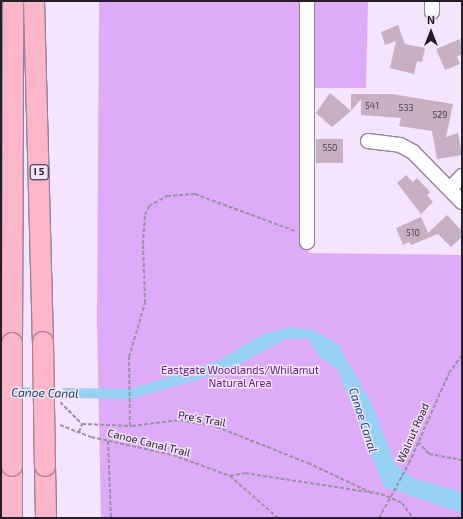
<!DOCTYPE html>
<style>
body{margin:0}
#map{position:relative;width:463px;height:519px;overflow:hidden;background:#f4e4fe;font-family:"Exo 2",sans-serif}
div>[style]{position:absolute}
.green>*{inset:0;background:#ddabf8}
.water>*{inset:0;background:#97d2f4}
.pier>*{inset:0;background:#f4e4fe;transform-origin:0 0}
.building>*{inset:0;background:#c7b0c4;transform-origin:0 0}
.path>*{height:2px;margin-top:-1px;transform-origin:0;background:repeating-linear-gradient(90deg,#9d91a4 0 4px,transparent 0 6px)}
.roads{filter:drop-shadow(1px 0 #93849b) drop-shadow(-1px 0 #93849b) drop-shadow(0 1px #93849b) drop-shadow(0 -1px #93849b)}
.minor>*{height:14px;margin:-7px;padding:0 7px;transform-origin:7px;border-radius:7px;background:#fff}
.highway>*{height:20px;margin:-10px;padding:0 10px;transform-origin:10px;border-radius:10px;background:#fcb5c9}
.path-bridge>*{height:2px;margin-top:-1px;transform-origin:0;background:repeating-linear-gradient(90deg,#9d91a4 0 4px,transparent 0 6px)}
.bridges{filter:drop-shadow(1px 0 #b08090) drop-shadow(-1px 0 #b08090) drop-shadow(0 1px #b08090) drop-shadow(0 -1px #b08090)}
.highway-bridge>*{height:20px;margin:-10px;padding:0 10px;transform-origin:10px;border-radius:10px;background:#fcb5c9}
span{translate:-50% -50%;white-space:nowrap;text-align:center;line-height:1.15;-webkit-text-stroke:3px #f4e4fe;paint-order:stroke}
.number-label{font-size:9px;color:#4c424e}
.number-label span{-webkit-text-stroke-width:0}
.shield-label span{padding:1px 3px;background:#f4e4fe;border:1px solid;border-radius:3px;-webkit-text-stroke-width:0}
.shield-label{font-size:10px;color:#231e27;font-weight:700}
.park-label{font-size:11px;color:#611e7f}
.street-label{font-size:11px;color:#231e27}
.water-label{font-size:12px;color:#19475f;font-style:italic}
.frame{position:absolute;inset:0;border:2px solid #231e27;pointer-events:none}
.north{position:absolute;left:411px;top:12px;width:40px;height:40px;-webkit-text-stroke:3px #f4e4fe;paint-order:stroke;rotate:0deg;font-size:11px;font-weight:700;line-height:16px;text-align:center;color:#231e27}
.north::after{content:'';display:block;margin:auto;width:14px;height:18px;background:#231e27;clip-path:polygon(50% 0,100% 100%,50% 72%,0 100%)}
</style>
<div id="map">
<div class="green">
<div style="clip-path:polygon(99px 1px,368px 1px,366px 88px,311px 88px,309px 253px,462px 255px,462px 518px,101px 518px,97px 323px)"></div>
</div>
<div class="water">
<div style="clip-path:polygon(290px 327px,313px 330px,338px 344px,371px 402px,395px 464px,413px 478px,462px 492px,462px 513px,384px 487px,338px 370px,318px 355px,308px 338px,286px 339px,225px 372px,130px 399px,1px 397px,1px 387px,131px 389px,217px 361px,262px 335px)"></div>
</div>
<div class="pier">
<div style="left:30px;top:384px;width:33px;height:15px"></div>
</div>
<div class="building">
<div style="clip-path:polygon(398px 25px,405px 44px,425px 48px,422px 62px,417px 61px,414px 74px,390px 68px,396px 41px,385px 45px,381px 32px)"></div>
<div style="clip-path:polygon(460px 39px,462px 54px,457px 57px,460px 64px,445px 70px,436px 49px)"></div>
<div style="clip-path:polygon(330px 93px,351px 111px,332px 127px,316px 113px)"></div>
<div style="clip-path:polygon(351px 94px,392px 94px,453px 104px,446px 137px,458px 133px,462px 155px,437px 159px,432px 131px,399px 126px,401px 118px,361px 115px,361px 99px,351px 111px)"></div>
<div style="left:316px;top:139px;width:27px;height:24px"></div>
<div style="clip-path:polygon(406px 175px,413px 182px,417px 178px,430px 192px,427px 195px,433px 202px,421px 214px,397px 183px)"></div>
<div style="clip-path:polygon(447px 215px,462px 231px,462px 237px,451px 247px,438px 234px,411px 245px,409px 242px,403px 245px,396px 228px,421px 217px,428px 233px)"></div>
</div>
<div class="path">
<div style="left:60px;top:402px;width:31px;rotate:45deg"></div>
<div style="left:82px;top:424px;width:50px;rotate:2.3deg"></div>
<div style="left:132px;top:426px;width:47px;rotate:-7.3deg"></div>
<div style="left:179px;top:420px;width:39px;rotate:10deg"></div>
<div style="left:217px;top:427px;width:98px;rotate:21.6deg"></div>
<div style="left:308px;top:463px;width:71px;rotate:25.1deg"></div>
<div style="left:60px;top:425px;width:33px;rotate:21deg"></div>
<div style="left:91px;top:437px;width:84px;rotate:12.4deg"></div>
<div style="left:173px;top:455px;width:61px;rotate:20.2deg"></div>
<div style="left:230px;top:476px;width:64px;rotate:41.2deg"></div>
<div style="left:130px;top:426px;width:69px;rotate:-90.8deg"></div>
<div style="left:129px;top:357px;width:56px;rotate:-73.5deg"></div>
<div style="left:145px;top:303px;width:59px;rotate:-91.9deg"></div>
<div style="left:143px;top:244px;width:29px;rotate:-86deg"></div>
<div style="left:145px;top:215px;width:10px;rotate:-66deg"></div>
<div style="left:149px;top:206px;width:21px;rotate:-29deg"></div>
<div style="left:167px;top:196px;width:28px;rotate:-4deg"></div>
<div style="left:195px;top:194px;width:107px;rotate:20.3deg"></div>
<div style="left:79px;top:432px;width:9px;rotate:-69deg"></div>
<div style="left:108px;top:441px;width:77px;rotate:87.8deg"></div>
<div style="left:418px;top:442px;width:16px;rotate:47deg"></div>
<div style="left:429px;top:454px;width:34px;rotate:10deg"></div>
<div style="left:409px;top:463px;width:98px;rotate:-66deg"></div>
<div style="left:449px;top:373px;width:22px;rotate:-54deg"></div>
<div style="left:230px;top:476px;width:15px;rotate:-11deg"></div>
<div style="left:245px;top:473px;width:138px;rotate:8.8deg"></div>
<div style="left:381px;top:494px;width:23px;rotate:23deg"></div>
<div style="left:402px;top:503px;width:19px;rotate:54deg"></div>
<div style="left:379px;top:518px;width:18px;rotate:-61deg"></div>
</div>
<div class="roads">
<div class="minor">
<div style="left:307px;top:1px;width:241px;rotate:90deg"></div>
<div style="left:432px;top:12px;width:11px;rotate:-90deg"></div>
<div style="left:368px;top:141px;width:32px;rotate:7deg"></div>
<div style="left:400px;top:145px;width:15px;rotate:28deg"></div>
<div style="left:413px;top:152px;width:70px;rotate:45.6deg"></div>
<div style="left:450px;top:189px;width:18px;rotate:-47deg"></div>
</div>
<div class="highway">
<div style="left:34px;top:1px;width:341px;rotate:88.5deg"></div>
<div style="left:12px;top:343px;width:342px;rotate:-89.8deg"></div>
<div style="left:12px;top:466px;width:52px;rotate:90deg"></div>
<div style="left:45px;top:466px;width:52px;rotate:88.9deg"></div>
</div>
</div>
<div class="path-bridge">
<div style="left:388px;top:502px;width:44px;rotate:-61.7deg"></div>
</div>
<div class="bridges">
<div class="highway-bridge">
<div style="left:43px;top:342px;width:124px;rotate:89.1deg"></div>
<div style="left:12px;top:466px;width:123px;rotate:-90deg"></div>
</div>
</div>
<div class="number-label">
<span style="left:372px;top:106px">541</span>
<span style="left:406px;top:108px">533</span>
<span style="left:440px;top:115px">529</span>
<span style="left:330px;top:148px">550</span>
<span style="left:413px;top:233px">510</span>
</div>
<div class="shield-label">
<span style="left:39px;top:172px">I 5</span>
</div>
<div class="park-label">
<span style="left:240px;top:377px">Eastgate Woodlands/Whilamut<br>Natural Area</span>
</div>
<div class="street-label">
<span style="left:202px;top:419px;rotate:10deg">Pre's Trail</span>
<span style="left:413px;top:433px;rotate:-66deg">Walnut Road</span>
<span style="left:149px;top:443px;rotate:14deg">Canoe Canal Trail</span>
</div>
<div class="water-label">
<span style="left:45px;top:393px;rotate:1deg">Canoe Canal</span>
<span style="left:363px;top:420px;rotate:72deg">Canoe Canal</span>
</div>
<div class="frame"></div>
<div class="north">N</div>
</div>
